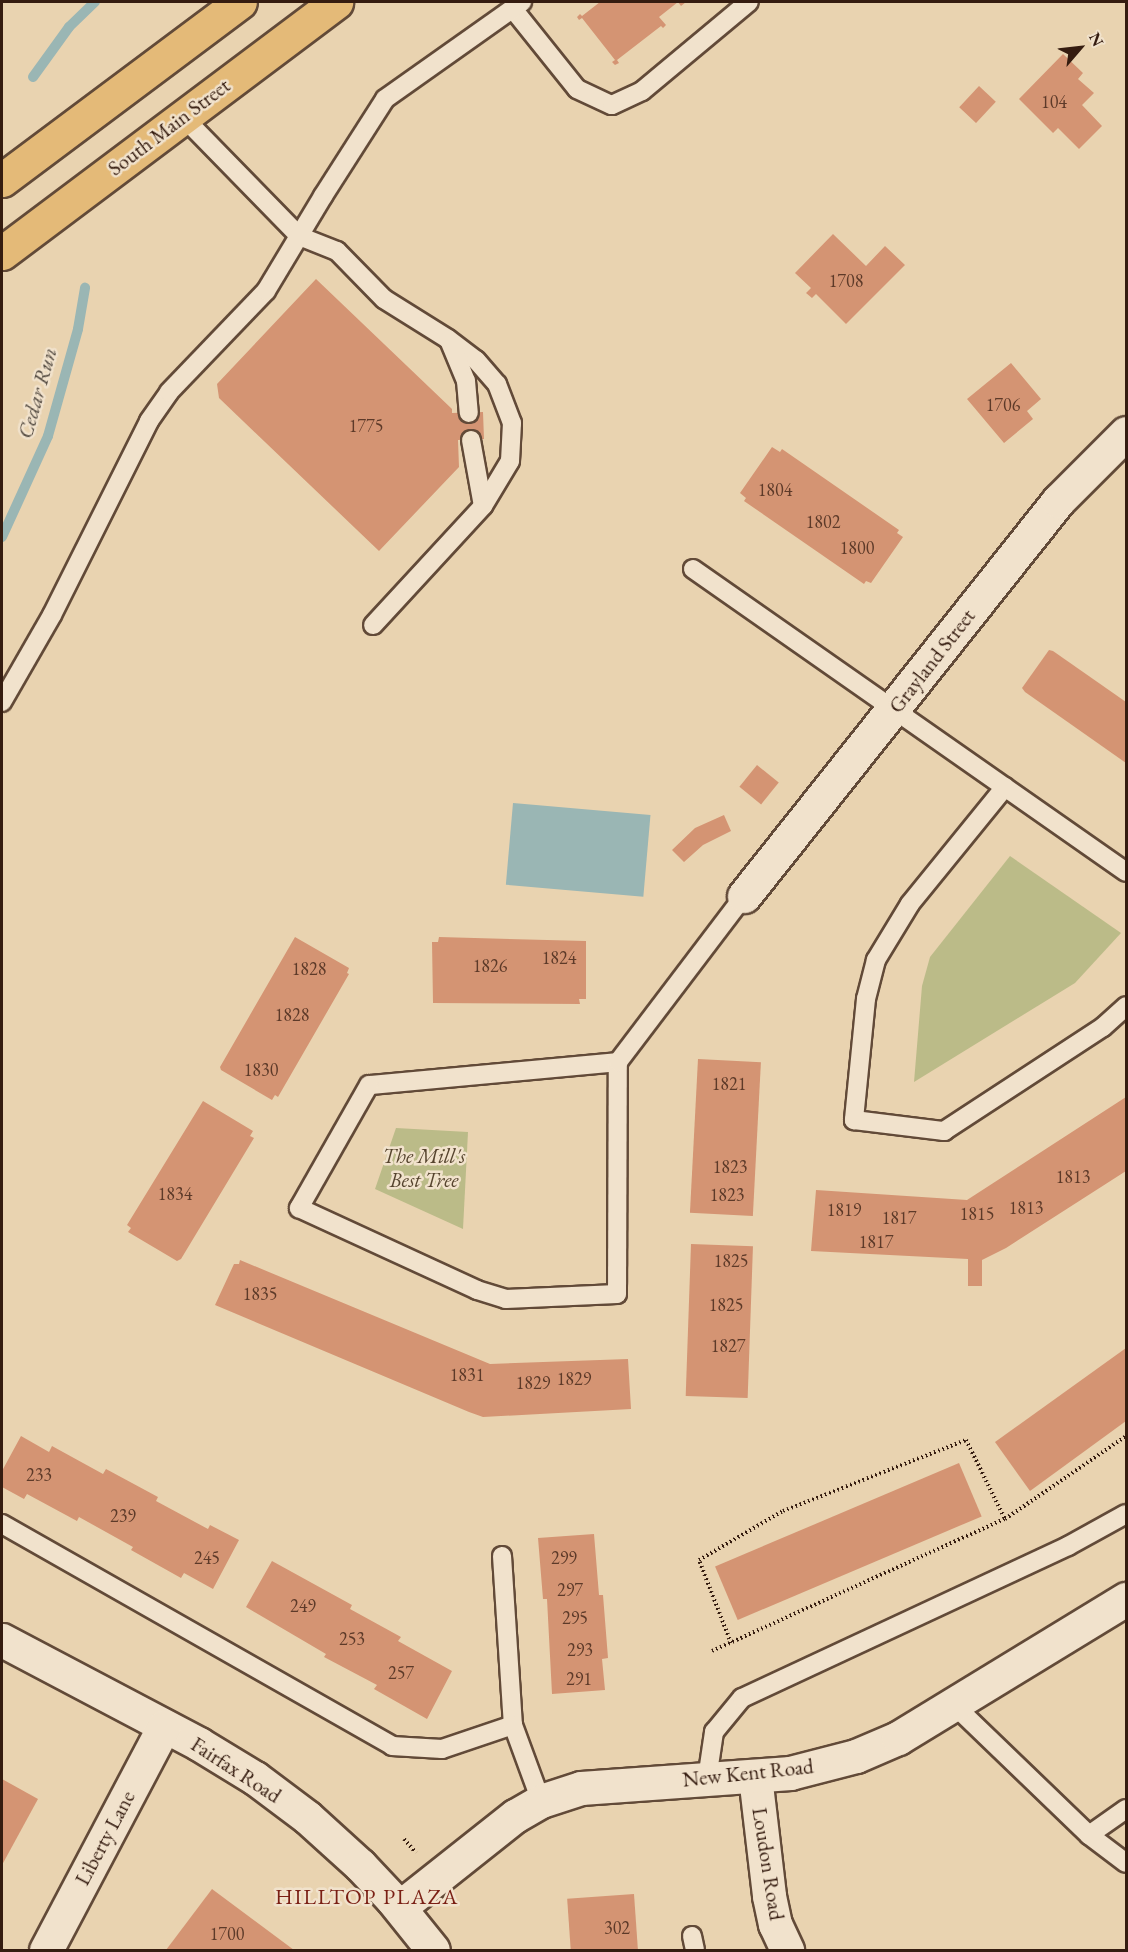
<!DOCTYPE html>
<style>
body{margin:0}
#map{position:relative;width:1128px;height:1952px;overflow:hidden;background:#e9d3b0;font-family:"EB Garamond",serif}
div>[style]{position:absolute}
.green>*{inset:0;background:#bb8}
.water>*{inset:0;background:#9ab6b4;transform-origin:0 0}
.stream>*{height:10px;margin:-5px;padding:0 5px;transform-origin:5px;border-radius:5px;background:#9ab6b4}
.building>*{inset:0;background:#d49473;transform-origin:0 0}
.path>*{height:4px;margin-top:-2px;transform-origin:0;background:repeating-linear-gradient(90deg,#351c10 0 1.5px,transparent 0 4.5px)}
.roads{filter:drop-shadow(2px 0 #624a38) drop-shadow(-2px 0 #624a38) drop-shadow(0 2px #624a38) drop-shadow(0 -2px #624a38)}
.lane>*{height:18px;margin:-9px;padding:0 9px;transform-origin:9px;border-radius:9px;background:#f1e2cc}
.street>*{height:33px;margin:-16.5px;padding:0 16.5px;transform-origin:16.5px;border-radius:16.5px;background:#f1e2cc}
.primary>*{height:33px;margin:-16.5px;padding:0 16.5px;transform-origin:16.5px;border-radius:16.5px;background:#e4ba78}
span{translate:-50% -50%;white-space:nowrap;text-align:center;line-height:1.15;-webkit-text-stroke:5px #f1e2cc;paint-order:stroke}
.number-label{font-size:18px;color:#5d3a29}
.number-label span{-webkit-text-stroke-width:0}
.street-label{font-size:21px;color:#351c10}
.park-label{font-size:21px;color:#56442e;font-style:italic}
.water-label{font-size:22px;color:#534a41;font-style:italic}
.neighbourhood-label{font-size:22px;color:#7a1f14;letter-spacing:1.5px}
.frame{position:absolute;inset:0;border:3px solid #351c10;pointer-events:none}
.north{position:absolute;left:1050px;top:18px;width:60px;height:60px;-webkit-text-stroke:4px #f1e2cc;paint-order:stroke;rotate:62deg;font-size:16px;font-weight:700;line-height:24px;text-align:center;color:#351c10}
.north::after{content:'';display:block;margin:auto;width:21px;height:27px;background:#351c10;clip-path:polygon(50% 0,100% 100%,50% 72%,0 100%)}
</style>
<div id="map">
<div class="green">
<div style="clip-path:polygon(1010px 856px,1121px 933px,1075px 983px,914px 1082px,922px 986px,930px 957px)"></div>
<div style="clip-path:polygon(396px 1128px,468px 1132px,463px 1229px,375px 1189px)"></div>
</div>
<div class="water">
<div style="left:513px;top:803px;width:138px;height:82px;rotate:5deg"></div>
</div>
<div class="stream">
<div style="left:33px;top:77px;width:62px;rotate:-54.2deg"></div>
<div style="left:69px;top:27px;width:36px;rotate:-44deg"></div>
<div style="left:2px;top:537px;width:111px;rotate:-65.5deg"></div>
<div style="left:48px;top:436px;width:111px;rotate:-74.3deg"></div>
<div style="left:78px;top:329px;width:42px;rotate:-80.3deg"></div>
</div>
<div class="building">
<div style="clip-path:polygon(600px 2px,686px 2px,681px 6px,678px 2px,659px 17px,666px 25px,663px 28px,661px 26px,617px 60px,619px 63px,615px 65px,612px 62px,615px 60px,582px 18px,579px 20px,577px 17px,580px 14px,582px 16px)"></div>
<div style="clip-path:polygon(1063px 54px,1083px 73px,1078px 79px,1094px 93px,1082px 105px,1102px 126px,1079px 149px,1058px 128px,1053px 133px,1019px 99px)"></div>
<div style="left:979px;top:86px;width:23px;height:29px;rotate:43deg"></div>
<div style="clip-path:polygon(833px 234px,866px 266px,885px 246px,905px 265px,846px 324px,816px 294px,812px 298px,806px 293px,811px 288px,795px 273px)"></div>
<div style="clip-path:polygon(316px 279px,452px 409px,452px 413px,483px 412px,484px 439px,458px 440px,459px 467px,379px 551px,219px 398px,217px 384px)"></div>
<div style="clip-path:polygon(1011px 363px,1041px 399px,1027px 411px,1033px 419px,1004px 443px,967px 399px)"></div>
<div style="clip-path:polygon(772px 447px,780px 452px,782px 449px,899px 530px,897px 533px,903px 537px,871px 583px,866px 581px,864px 584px,744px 501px,746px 498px,740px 493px)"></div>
<div style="clip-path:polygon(1049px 650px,1053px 651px,1126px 702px,1126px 763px,1025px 692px,1022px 688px)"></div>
<div style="left:757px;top:765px;width:28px;height:28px;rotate:39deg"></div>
<div style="clip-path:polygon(724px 815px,731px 831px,703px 845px,684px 862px,672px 850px,695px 828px)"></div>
<div style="clip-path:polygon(295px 937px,349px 968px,347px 973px,349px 974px,278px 1097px,275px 1095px,272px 1100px,221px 1070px,220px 1067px)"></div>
<div style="clip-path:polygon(439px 937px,586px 941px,586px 999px,579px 999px,580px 1004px,433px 1003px,432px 942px,438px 942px)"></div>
<div style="left:698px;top:1059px;width:63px;height:154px;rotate:3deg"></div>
<div style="clip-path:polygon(1126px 1097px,1126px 1171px,1006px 1248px,982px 1260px,982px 1286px,968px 1286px,968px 1259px,811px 1251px,816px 1190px,967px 1200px)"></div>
<div style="clip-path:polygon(203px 1101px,253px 1131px,250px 1136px,254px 1138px,181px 1259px,177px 1261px,128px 1232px,131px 1228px,127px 1225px)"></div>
<div style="left:691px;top:1244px;width:62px;height:152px;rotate:2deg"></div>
<div style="clip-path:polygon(240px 1260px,490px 1364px,628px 1359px,631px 1409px,483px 1417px,469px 1412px,215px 1305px,234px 1264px,239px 1264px)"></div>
<div style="clip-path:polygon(1126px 1348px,1126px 1421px,1030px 1491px,995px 1442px)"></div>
<div style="clip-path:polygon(21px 1436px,49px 1452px,52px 1446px,103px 1474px,106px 1469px,158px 1497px,156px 1501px,208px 1529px,210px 1525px,239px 1540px,213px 1589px,184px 1573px,181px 1578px,131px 1550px,133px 1547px,79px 1517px,77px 1521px,27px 1494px,24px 1499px,2px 1487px,2px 1471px)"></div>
<div style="left:959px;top:1463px;width:58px;height:265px;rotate:67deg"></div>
<div style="clip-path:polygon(594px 1534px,599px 1595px,603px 1595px,608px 1658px,602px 1659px,605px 1690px,552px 1694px,547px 1599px,543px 1599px,538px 1538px)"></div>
<div style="clip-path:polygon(272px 1561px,352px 1605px,350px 1609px,401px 1637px,398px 1641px,452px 1671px,427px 1719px,374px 1689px,377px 1685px,324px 1657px,326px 1654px,246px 1607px)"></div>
<div style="clip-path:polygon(2px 1779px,38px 1799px,2px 1865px)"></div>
<div style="clip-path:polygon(212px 1889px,294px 1950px,166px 1950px)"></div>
<div style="left:634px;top:1894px;width:56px;height:67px;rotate:86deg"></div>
</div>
<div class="path">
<div style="left:731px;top:1643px;width:89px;rotate:-111.1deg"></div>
<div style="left:699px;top:1560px;width:97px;rotate:-30.3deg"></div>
<div style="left:783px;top:1511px;width:196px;rotate:-21.2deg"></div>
<div style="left:966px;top:1440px;width:88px;rotate:63.7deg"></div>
<div style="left:712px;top:1651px;width:321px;rotate:-24.3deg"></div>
<div style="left:1005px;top:1519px;width:147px;rotate:-34.4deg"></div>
<div style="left:404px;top:1839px;width:18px;rotate:49deg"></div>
</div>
<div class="roads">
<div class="lane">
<div style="left:513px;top:9px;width:102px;rotate:51.3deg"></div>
<div style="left:577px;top:89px;width:38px;rotate:25deg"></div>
<div style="left:612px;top:105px;width:33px;rotate:-25deg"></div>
<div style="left:642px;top:91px;width:139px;rotate:-39.8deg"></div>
<div style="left:183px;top:117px;width:166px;rotate:45.7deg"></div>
<div style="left:299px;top:236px;width:41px;rotate:21.5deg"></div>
<div style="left:337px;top:251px;width:67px;rotate:45.6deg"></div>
<div style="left:384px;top:299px;width:75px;rotate:32deg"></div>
<div style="left:448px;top:339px;width:35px;rotate:37deg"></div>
<div style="left:476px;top:360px;width:32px;rotate:49deg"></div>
<div style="left:497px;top:384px;width:42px;rotate:69deg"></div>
<div style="left:512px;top:423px;width:38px;rotate:93deg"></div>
<div style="left:510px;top:461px;width:52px;rotate:121deg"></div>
<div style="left:483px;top:506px;width:162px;rotate:132.7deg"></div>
<div style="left:449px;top:340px;width:44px;rotate:67.5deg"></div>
<div style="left:466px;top:381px;width:32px;rotate:85deg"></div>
<div style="left:471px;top:440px;width:67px;rotate:79.7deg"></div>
<div style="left:693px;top:569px;width:528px;rotate:34.98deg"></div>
<div style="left:2px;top:702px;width:100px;rotate:-60.1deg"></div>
<div style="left:52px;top:615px;width:217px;rotate:-63.4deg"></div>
<div style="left:149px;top:421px;width:35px;rotate:-55deg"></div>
<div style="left:169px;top:392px;width:140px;rotate:-46.2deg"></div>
<div style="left:266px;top:291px;width:111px;rotate:-59deg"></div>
<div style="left:323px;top:196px;width:115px;rotate:-57.4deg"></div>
<div style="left:385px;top:99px;width:168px;rotate:-35.3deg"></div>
<div style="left:1005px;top:787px;width:151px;rotate:129.1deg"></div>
<div style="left:910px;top:904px;width:66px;rotate:121.3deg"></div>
<div style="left:876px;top:960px;width:40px;rotate:104.4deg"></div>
<div style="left:866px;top:999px;width:122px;rotate:95.7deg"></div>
<div style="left:854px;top:1120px;width:91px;rotate:7deg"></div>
<div style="left:944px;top:1131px;width:190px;rotate:-33.2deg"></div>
<div style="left:1103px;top:1027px;width:31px;rotate:-42deg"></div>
<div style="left:618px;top:1062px;width:250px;rotate:174.7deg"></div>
<div style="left:369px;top:1085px;width:142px;rotate:119.6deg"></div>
<div style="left:299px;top:1208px;width:196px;rotate:24.7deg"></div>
<div style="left:477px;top:1290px;width:30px;rotate:17deg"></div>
<div style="left:506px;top:1299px;width:111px;rotate:-2.6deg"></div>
<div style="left:617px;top:1294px;width:232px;rotate:-89.8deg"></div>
<div style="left:618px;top:1062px;width:208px;rotate:-52.8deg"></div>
<div style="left:2px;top:1524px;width:449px;rotate:29.6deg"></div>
<div style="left:392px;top:1746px;width:50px;rotate:3.4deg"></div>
<div style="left:442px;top:1749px;width:75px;rotate:-18.7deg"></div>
<div style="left:502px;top:1556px;width:169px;rotate:86.3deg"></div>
<div style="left:513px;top:1725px;width:81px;rotate:69.8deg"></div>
<div style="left:954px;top:1705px;width:187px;rotate:43.9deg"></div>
<div style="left:1089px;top:1835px;width:46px;rotate:37.1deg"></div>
<div style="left:707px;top:1779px;width:48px;rotate:-81.5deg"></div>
<div style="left:714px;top:1732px;width:44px;rotate:-50.5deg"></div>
<div style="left:742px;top:1698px;width:360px;rotate:-25deg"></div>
<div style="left:1068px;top:1546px;width:66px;rotate:-28.9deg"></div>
<div style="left:1089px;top:1835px;width:45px;rotate:-35.1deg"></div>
<div style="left:692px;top:1936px;width:14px;rotate:78deg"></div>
</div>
<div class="street">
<div style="left:744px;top:896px;width:505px;rotate:-51.52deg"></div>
<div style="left:1058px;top:501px;width:96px;rotate:-45deg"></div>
<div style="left:2px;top:1640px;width:223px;rotate:27.8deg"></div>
<div style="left:199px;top:1744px;width:66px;rotate:31.3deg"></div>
<div style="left:255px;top:1778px;width:65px;rotate:36.9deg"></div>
<div style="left:307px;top:1817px;width:72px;rotate:42.2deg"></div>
<div style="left:360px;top:1865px;width:47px;rotate:46.7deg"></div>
<div style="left:392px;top:1899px;width:65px;rotate:51.2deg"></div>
<div style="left:755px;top:1776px;width:121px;rotate:83.3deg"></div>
<div style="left:769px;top:1896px;width:29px;rotate:78deg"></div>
<div style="left:775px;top:1924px;width:29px;rotate:65deg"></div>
<div style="left:400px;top:1907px;width:147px;rotate:-38.4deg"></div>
<div style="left:515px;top:1816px;width:30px;rotate:-30deg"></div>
<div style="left:541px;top:1801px;width:42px;rotate:-18deg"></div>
<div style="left:581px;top:1788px;width:210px;rotate:-4.1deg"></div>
<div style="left:790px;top:1773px;width:68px;rotate:-14.4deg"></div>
<div style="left:856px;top:1756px;width:46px;rotate:-23.2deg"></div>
<div style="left:898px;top:1738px;width:267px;rotate:-31.4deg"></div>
<div style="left:46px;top:1950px;width:253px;rotate:-62.2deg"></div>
</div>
<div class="primary">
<div style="left:2px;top:180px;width:297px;rotate:-36.8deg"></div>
<div style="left:2px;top:253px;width:418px;rotate:-36.9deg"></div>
</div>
</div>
<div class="number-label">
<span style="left:1054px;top:102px">104</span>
<span style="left:846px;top:281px">1708</span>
<span style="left:1003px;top:405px">1706</span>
<span style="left:366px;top:426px">1775</span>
<span style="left:775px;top:490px">1804</span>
<span style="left:823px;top:522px">1802</span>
<span style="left:857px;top:548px">1800</span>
<span style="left:559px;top:958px">1824</span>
<span style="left:490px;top:966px">1826</span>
<span style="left:309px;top:969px">1828</span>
<span style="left:292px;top:1015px">1828</span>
<span style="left:261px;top:1070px">1830</span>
<span style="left:729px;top:1084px">1821</span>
<span style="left:730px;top:1167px">1823</span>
<span style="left:1073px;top:1177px">1813</span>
<span style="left:175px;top:1194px">1834</span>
<span style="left:727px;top:1195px">1823</span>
<span style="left:1026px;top:1208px">1813</span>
<span style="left:844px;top:1210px">1819</span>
<span style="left:977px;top:1214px">1815</span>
<span style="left:899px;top:1218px">1817</span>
<span style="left:876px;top:1242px">1817</span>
<span style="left:731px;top:1261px">1825</span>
<span style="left:260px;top:1294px">1835</span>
<span style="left:726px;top:1305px">1825</span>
<span style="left:728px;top:1346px">1827</span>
<span style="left:467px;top:1375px">1831</span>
<span style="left:574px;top:1379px">1829</span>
<span style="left:533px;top:1383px">1829</span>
<span style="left:39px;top:1475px">233</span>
<span style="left:123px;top:1516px">239</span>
<span style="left:207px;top:1558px">245</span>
<span style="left:564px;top:1558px">299</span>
<span style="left:570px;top:1590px">297</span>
<span style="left:303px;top:1606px">249</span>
<span style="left:575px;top:1618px">295</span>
<span style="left:352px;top:1639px">253</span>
<span style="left:580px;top:1650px">293</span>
<span style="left:401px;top:1673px">257</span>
<span style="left:579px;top:1679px">291</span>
<span style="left:617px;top:1928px">302</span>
<span style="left:227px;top:1934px">1700</span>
</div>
<div class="street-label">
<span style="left:169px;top:127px;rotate:-37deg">South Main Street</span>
<span style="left:932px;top:661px;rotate:-52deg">Grayland Street</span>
<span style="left:236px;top:1770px;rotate:33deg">Fairfax Road</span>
<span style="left:748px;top:1773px;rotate:-6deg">New Kent Road</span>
<span style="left:105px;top:1838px;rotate:-62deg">Liberty Lane</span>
<span style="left:768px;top:1864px;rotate:81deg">Loudon Road</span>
</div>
<div class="park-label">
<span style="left:424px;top:1168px">The Mill's<br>Best Tree</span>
</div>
<div class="water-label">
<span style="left:37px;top:393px;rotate:-74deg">Cedar Run</span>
</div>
<div class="neighbourhood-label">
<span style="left:367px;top:1897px">HILLTOP PLAZA</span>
</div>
<div class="frame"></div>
<div class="north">N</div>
</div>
